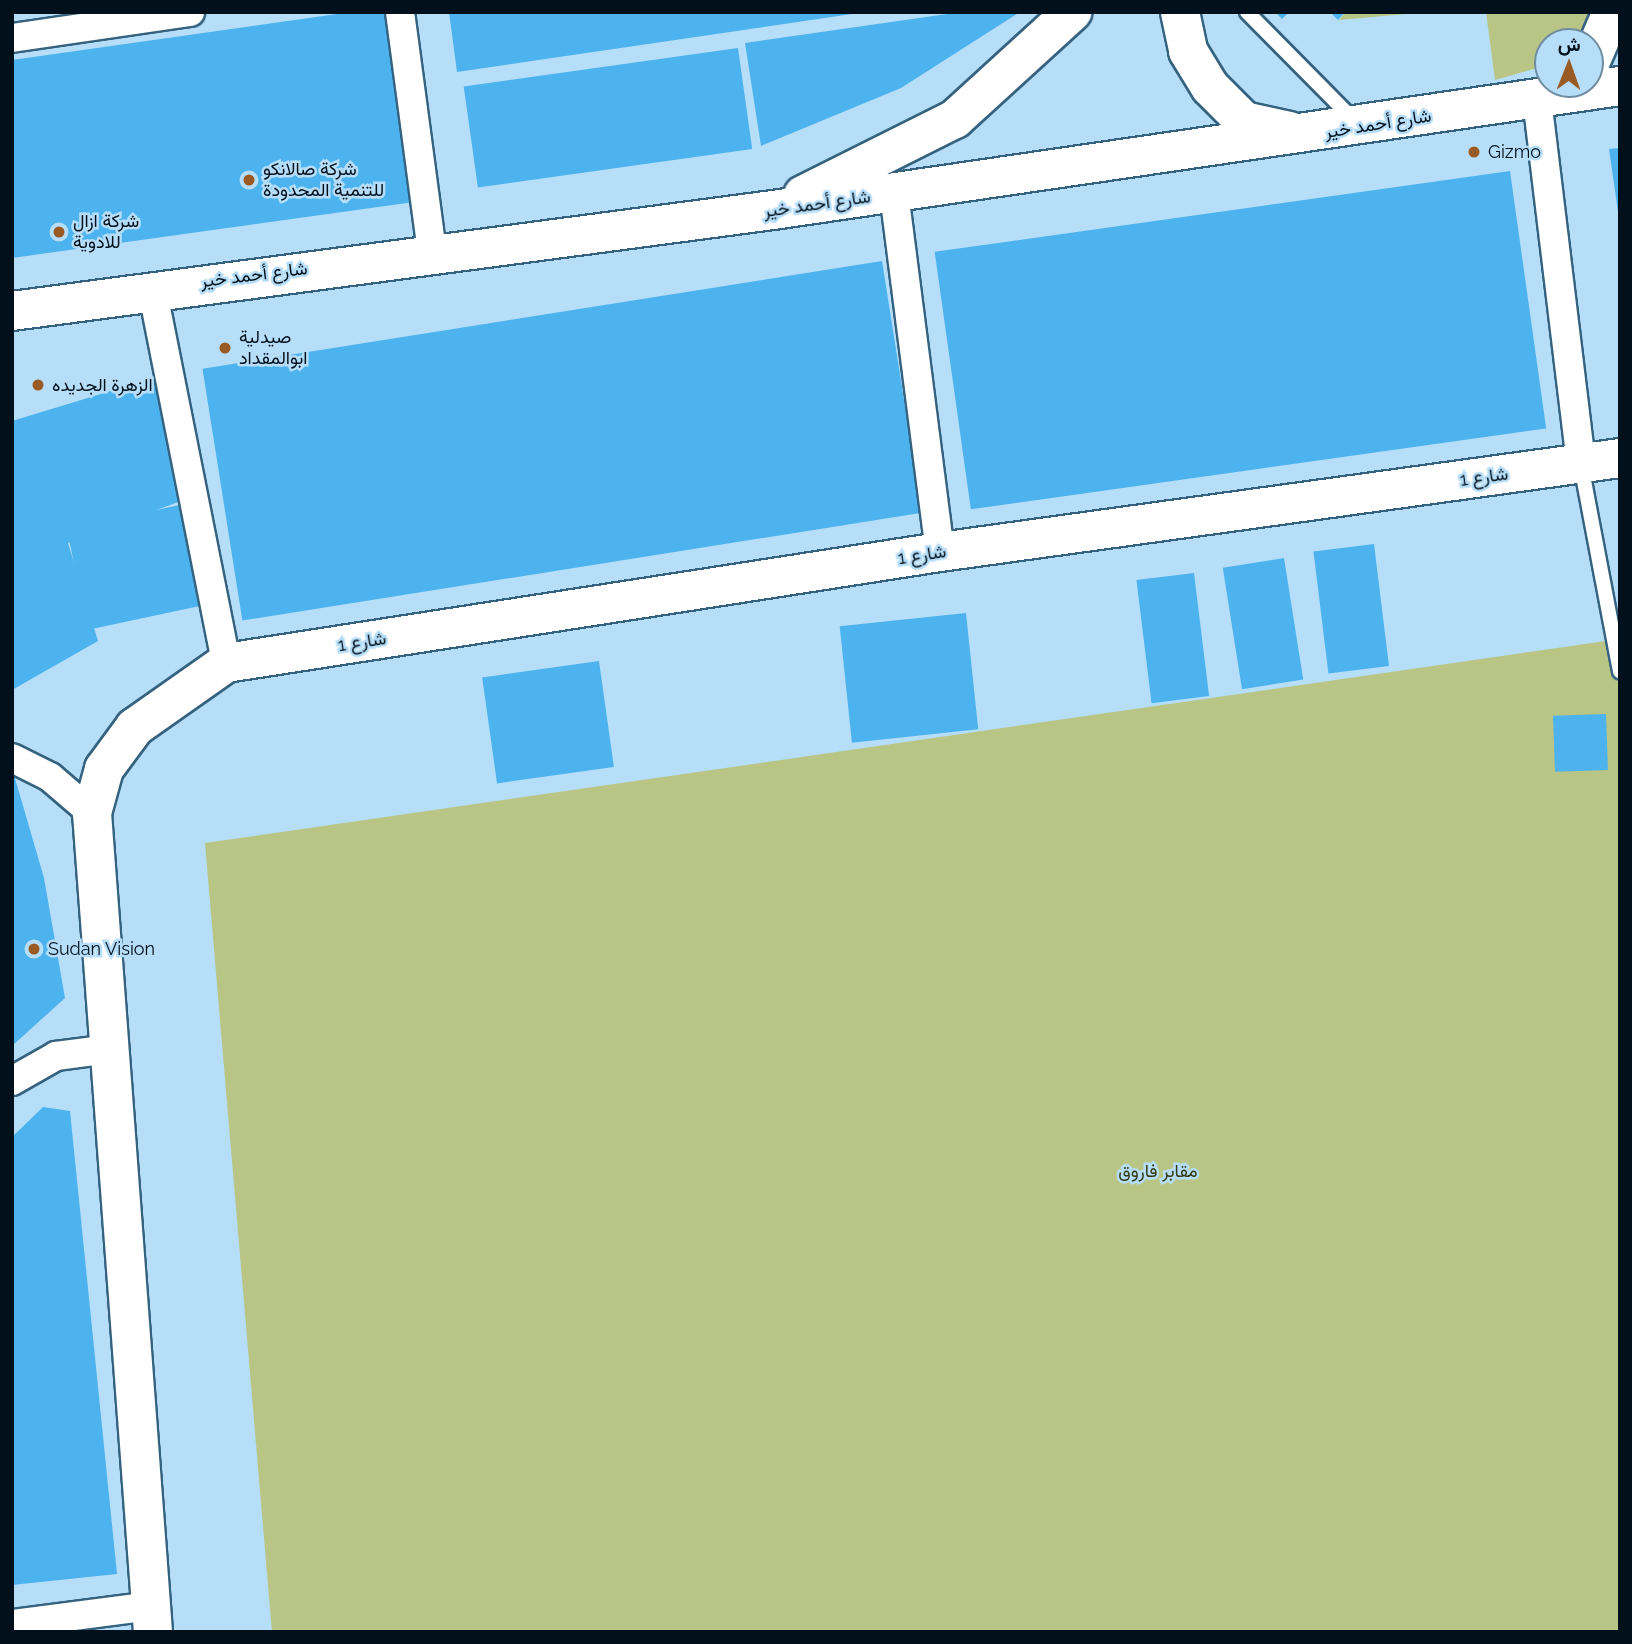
<!DOCTYPE html>
<meta charset="utf-8">
<style>
body{margin:0}
#map{position:relative;width:1632px;height:1644px;overflow:hidden;background:#b7def8;font-family:Raleway,Vazirmatn,sans-serif}
div>[style]{position:absolute}
.green>*{inset:0;background:#b8c584}
.building>*{inset:0;background:#4db3ee;transform-origin:0 0}
.roads{filter:drop-shadow(2px 0 #34627f) drop-shadow(-2px 0 #34627f) drop-shadow(0 2px #34627f) drop-shadow(0 -2px #34627f)}
.lane>*{height:14px;margin:-7px;padding:0 7px;transform-origin:7px;border-radius:7px;background:#fff}
.street>*{height:28px;margin:-14px;padding:0 14px;transform-origin:14px;border-radius:14px;background:#fff}
.secondary>*{height:38px;margin:-19px;padding:0 19px;transform-origin:19px;border-radius:19px;background:#fff}
.dots>*{width:19px;height:19px;translate:-50% -50%;box-sizing:border-box;border:4px solid #b7def8;border-radius:50%}
span{translate:-50% -50%;white-space:nowrap;text-align:center;line-height:1.15;-webkit-text-stroke:5px #b7def8;paint-order:stroke}
.street-label{font-size:18px;color:#01101b}
.poi-label{font-size:18px;color:#01101b}
.left{translate:0 -50%;text-align:left}
.park-label{font-size:18px;color:#32390f}
.frame{position:absolute;inset:0;border:14px solid #01101b;pointer-events:none}
.north{position:absolute;left:1534px;top:28px;width:70px;height:70px;box-sizing:border-box;background:#b7def8;border:2px solid #6e8ca0;border-radius:50%;rotate:1deg;font-size:19px;font-weight:700;line-height:28px;text-align:center;color:#01101b}
.north::after{content:'';display:block;margin:auto;width:24px;height:32px;background:#9a5a23;clip-path:polygon(50% 0,100% 100%,50% 72%,0 100%)}
</style>
<div id="map">
<div class="green">
<div style="clip-path:polygon(1346px 12px,1428px 12px,1339px 20px)"></div>
<div style="clip-path:polygon(1486px 12px,1595px 12px,1590px 32px,1578px 42px,1548px 42px,1548px 65px,1495px 80px)"></div>
<div style="clip-path:polygon(1620px 639px,1620px 1632px,272px 1632px,205px 843px)"></div>
</div>
<div class="building">
<div style="clip-path:polygon(351px 12px,387px 12px,414px 202px,12px 258px,12px 60px)"></div>
<div style="clip-path:polygon(449px 12px,852px 12px,852px 14px,457px 72px)"></div>
<div style="clip-path:polygon(961px 12px,1020px 12px,901px 88px,761px 146px,745px 43px)"></div>
<div style="clip-path:polygon(1275px 12px,1289px 12px,1282px 19px)"></div>
<div style="clip-path:polygon(1330px 12px,1345px 12px,1338px 20px)"></div>
<div style="left:738px;top:48px;width:102px;height:277px;rotate:82deg"></div>
<div style="clip-path:polygon(1620px 148px,1620px 212px,1618px 212px,1609px 149px)"></div>
<div style="left:1510px;top:171px;width:260px;height:581px;rotate:82deg"></div>
<div style="left:882px;top:261px;width:255px;height:688px;rotate:81deg"></div>
<div style="clip-path:polygon(160px 376px,189px 498px,68px 543px,98px 641px,12px 690px,12px 421px)"></div>
<div style="left:189px;top:503px;width:103px;height:125px;rotate:78deg"></div>
<div style="left:1374px;top:544px;width:123px;height:61px;rotate:83deg"></div>
<div style="left:1284px;top:558px;width:123px;height:62px;rotate:81deg"></div>
<div style="left:1194px;top:573px;width:124px;height:58px;rotate:83deg"></div>
<div style="left:966px;top:613px;width:117px;height:127px;rotate:84deg"></div>
<div style="left:599px;top:661px;width:107px;height:118px;rotate:82deg"></div>
<div style="left:1606px;top:714px;width:56px;height:53px;rotate:88deg"></div>
<div style="clip-path:polygon(12px 768px,44px 878px,65px 998px,12px 1046px)"></div>
<div style="clip-path:polygon(43px 1107px,70px 1111px,117px 1574px,12px 1585px,12px 1137px)"></div>
</div>
<div class="roads">
<div class="lane">
<div style="left:1247px;top:12px;width:151px;rotate:45.3deg"></div>
<div style="left:1581px;top:465px;width:210px;rotate:79.3deg"></div>
</div>
<div class="street">
<div style="left:400px;top:12px;width:243px;rotate:82.4deg"></div>
<div style="left:12px;top:38px;width:180px;rotate:-8.3deg"></div>
<div style="left:1537px;top:99px;width:368px;rotate:83.1deg"></div>
<div style="left:894px;top:193px;width:362px;rotate:82.7deg"></div>
<div style="left:152px;top:288px;width:382px;rotate:78.8deg"></div>
<div style="left:12px;top:758px;width:42px;rotate:26.6deg"></div>
<div style="left:50px;top:777px;width:55px;rotate:40.6deg"></div>
<div style="left:12px;top:1081px;width:51px;rotate:-29.6deg"></div>
<div style="left:56px;top:1056px;width:53px;rotate:-7.5deg"></div>
<div style="left:12px;top:1624px;width:139px;rotate:-7.4deg"></div>
</div>
<div class="secondary">
<div style="left:1180px;top:12px;width:40px;rotate:78deg"></div>
<div style="left:1188px;top:51px;width:42px;rotate:58.6deg"></div>
<div style="left:1210px;top:87px;width:48px;rotate:45deg"></div>
<div style="left:1244px;top:121px;width:47px;rotate:12.3deg"></div>
<div style="left:1590px;top:63px;width:56px;rotate:-66.7deg"></div>
<div style="left:803px;top:195px;width:170px;rotate:-26.6deg"></div>
<div style="left:955px;top:119px;width:159px;rotate:-42.4deg"></div>
<div style="left:12px;top:311px;width:768px;rotate:-7.56deg"></div>
<div style="left:773px;top:210px;width:856px;rotate:-8.33deg"></div>
<div style="left:153px;top:1632px;width:821px;rotate:-94.26deg"></div>
<div style="left:92px;top:813px;width:46px;rotate:-74.7deg"></div>
<div style="left:104px;top:769px;width:52px;rotate:-53.6deg"></div>
<div style="left:135px;top:727px;width:111px;rotate:-35.1deg"></div>
<div style="left:226px;top:663px;width:723px;rotate:-8.84deg"></div>
<div style="left:940px;top:552px;width:686px;rotate:-7.87deg"></div>
</div>
</div>
<div class="dots">
<div style="left:1474px;top:152px;background:#9a5a23"></div>
<div style="left:249px;top:180px;background:#9a5a23"></div>
<div style="left:59px;top:232px;background:#9a5a23"></div>
<div style="left:225px;top:348px;background:#9a5a23"></div>
<div style="left:38px;top:385px;background:#9a5a23"></div>
<div style="left:34px;top:949px;background:#9a5a23"></div>
</div>
<div class="street-label">
<span style="left:1378px;top:124px;rotate:-9deg">شارع أحمد خير</span>
<span style="left:817px;top:204px;rotate:-8deg">شارع أحمد خير</span>
<span style="left:254px;top:275px;rotate:-7deg">شارع أحمد خير</span>
<span style="left:1484px;top:477px;rotate:-8deg">شارع 1</span>
<span style="left:922px;top:555px;rotate:-9deg">شارع 1</span>
<span style="left:362px;top:642px;rotate:-9deg">شارع 1</span>
</div>
<div class="poi-label">
<span class="left" style="left:1488px;top:152px">Gizmo</span>
<span class="left" style="left:263px;top:180px">شركة صالانكو<br>للتنمية المحدودة</span>
<span class="left" style="left:73px;top:232px">شركة ازال<br>للادوية</span>
<span class="left" style="left:239px;top:348px">صيدلية<br>ابوالمقداد</span>
<span class="left" style="left:52px;top:385px">الزهرة الجديده</span>
<span class="left" style="left:48px;top:949px">Sudan Vision</span>
</div>
<div class="park-label">
<span style="left:1158px;top:1171px">مقابر فاروق</span>
</div>
<div class="frame"></div>
<div class="north">ش</div>
</div>
